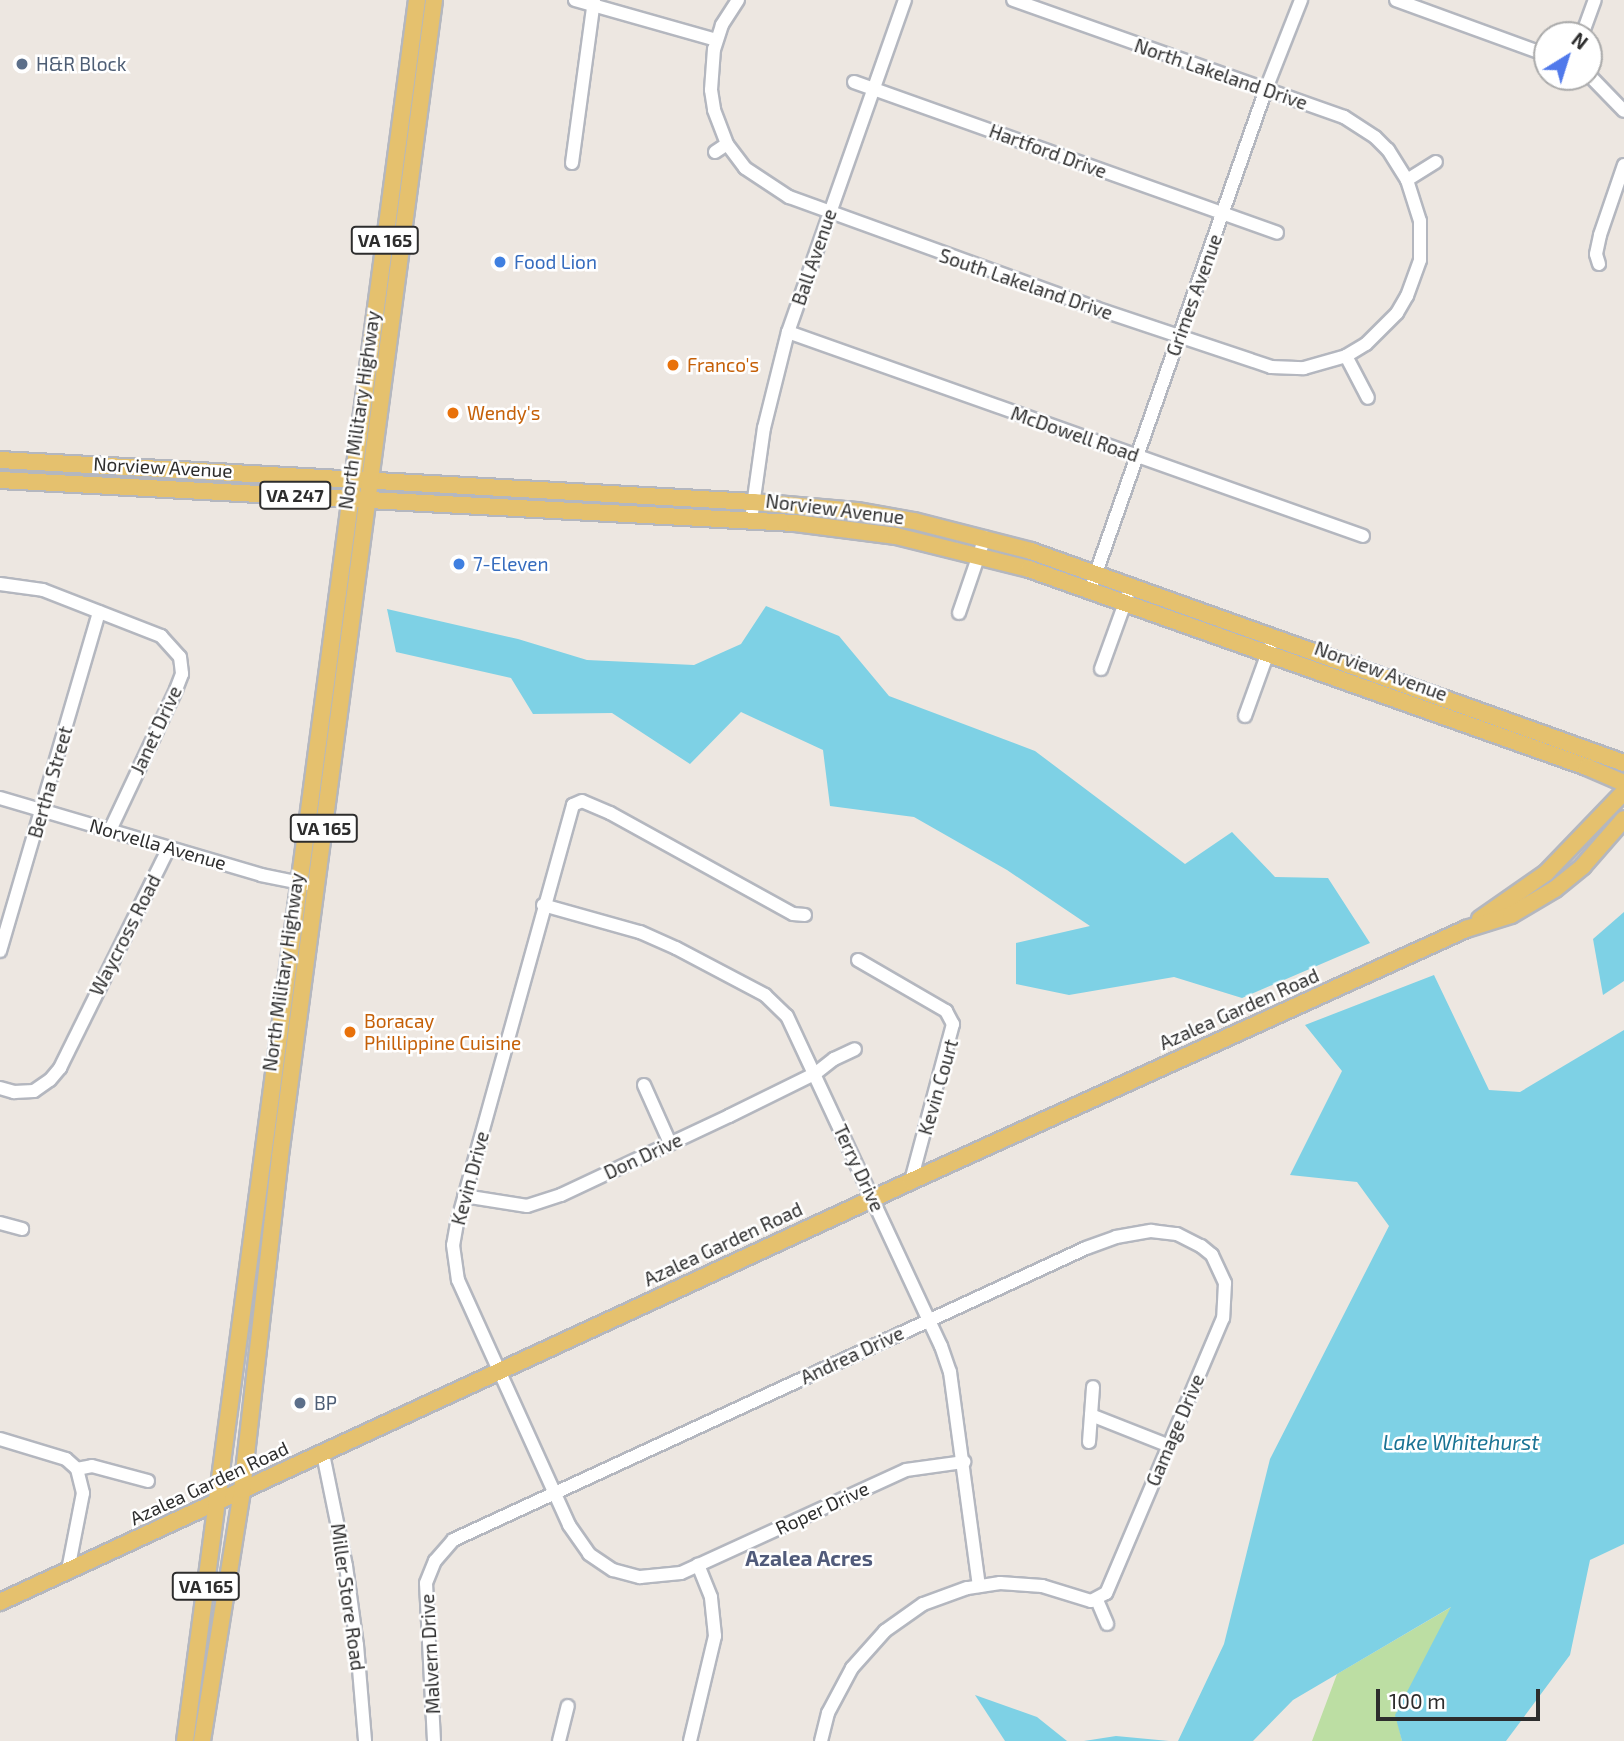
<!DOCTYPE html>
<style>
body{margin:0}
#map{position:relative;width:1624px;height:1741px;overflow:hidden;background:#ede7e1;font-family:"Exo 2",sans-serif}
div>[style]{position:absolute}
.green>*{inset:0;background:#bcdea3}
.water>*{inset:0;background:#7ed1e5}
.roads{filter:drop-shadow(2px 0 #b4b7bf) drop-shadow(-2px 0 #b4b7bf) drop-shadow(0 2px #b4b7bf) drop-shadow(0 -2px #b4b7bf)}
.minor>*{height:12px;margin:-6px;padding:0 6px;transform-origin:6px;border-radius:6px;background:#fff}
.major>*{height:16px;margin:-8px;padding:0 8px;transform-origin:8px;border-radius:8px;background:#e5c16e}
.dots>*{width:19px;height:19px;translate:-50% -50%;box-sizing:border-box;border:4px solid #fff;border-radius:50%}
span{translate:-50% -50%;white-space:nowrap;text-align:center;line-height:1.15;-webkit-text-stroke:5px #fff;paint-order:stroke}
.shield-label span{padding:2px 5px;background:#fff;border:2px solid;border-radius:5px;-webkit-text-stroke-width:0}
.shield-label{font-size:18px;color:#2d2d2d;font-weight:700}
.service-label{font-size:19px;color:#4e5e75}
.left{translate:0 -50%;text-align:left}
.street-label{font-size:19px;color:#2d2d2d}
.shop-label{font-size:19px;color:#366cbe}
.food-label{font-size:19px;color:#c56008}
.water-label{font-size:21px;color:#1a7394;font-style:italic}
.neighbourhood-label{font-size:21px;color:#515b7a;font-weight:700}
.north{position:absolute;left:1533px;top:21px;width:70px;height:70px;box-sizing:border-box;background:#fff;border:2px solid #ababab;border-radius:50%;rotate:38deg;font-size:19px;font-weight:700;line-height:28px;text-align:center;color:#2d2d2d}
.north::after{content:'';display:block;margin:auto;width:24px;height:32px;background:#5079eb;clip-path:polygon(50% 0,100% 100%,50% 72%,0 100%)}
.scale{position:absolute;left:1376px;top:1689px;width:164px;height:32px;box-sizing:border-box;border:4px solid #2d2d2d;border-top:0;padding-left:9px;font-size:21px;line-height:24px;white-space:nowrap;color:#2d2d2d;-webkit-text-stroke:5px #fff;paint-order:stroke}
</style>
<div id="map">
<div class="green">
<div style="clip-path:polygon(1453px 1606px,1396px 1715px,1402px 1741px,1312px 1741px,1337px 1674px)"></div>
</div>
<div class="water">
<div style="clip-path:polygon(766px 606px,839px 636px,889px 696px,1035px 751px,1185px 864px,1232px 832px,1275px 877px,1328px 878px,1370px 943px,1242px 998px,1174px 977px,1069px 995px,1016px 984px,1016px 943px,1090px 926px,1007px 870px,914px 817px,830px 806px,823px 750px,741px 712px,690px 764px,612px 713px,533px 714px,511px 678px,396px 652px,387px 609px,518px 639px,587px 660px,694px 665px,741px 644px)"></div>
<div style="clip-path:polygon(1624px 912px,1624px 981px,1603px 995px,1593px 939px)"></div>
<div style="clip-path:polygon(1434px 975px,1489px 1090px,1520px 1092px,1624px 1030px,1624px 1544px,1590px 1560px,1570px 1655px,1506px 1741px,1402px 1741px,1395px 1715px,1451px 1607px,1293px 1700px,1253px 1741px,1178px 1741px,1224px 1644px,1270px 1459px,1389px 1226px,1357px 1182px,1290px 1175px,1342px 1071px,1305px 1025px)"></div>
<div style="clip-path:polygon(975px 1695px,1037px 1717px,1067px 1741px,1005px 1741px)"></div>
<div style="clip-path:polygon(1116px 1736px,1169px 1741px,1084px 1741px)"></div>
</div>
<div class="roads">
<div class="minor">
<div style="left:575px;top:0;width:147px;rotate:15.8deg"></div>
<div style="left:738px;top:0;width:30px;rotate:123deg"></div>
<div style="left:722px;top:25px;width:25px;rotate:108deg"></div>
<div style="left:714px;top:49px;width:41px;rotate:94.2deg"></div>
<div style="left:711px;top:90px;width:20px;rotate:81deg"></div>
<div style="left:714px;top:110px;width:36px;rotate:69deg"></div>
<div style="left:727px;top:144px;width:30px;rotate:53deg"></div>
<div style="left:745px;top:168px;width:53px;rotate:33.4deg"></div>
<div style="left:789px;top:197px;width:326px;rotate:19.9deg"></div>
<div style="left:1095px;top:308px;width:186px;rotate:18.5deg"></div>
<div style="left:1271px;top:367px;width:33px;rotate:2deg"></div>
<div style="left:1304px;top:368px;width:44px;rotate:-15.9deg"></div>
<div style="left:1346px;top:356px;width:23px;rotate:-31deg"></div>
<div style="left:1366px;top:344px;width:44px;rotate:-45deg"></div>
<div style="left:1397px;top:313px;width:20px;rotate:-60deg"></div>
<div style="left:1407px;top:296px;width:38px;rotate:-70deg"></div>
<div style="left:1420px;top:260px;width:39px;rotate:-90deg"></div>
<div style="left:1420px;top:221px;width:43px;rotate:-107.6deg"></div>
<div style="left:1407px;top:180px;width:36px;rotate:-122deg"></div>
<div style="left:1388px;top:150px;width:18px;rotate:-135deg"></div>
<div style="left:1375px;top:137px;width:37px;rotate:-147deg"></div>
<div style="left:1344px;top:117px;width:351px;rotate:-160.5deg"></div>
<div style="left:1396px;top:0;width:161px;rotate:20deg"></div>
<div style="left:1582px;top:35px;width:37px;rotate:-70deg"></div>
<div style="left:1589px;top:75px;width:50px;rotate:45.8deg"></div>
<div style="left:854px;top:82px;width:449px;rotate:19.6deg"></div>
<div style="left:715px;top:152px;width:14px;rotate:-34deg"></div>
<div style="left:572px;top:163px;width:164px;rotate:-82.3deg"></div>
<div style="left:1407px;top:180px;width:34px;rotate:-32deg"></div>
<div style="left:1599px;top:264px;width:10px;rotate:-107deg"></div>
<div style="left:1596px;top:254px;width:19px;rotate:-78deg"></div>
<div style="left:1600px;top:235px;width:74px;rotate:-71.1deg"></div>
<div style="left:788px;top:332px;width:610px;rotate:19.53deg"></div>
<div style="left:1346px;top:356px;width:47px;rotate:62.4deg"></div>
<div style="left:751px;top:520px;width:93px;rotate:-82deg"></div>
<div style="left:764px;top:428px;width:99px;rotate:-76deg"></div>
<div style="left:788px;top:332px;width:352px;rotate:-70.6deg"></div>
<div style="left:0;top:584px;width:43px;rotate:7.9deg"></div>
<div style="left:43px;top:590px;width:127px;rotate:21.3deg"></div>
<div style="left:161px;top:636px;width:28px;rotate:48deg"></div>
<div style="left:180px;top:657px;width:17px;rotate:83deg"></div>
<div style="left:182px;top:674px;width:17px;rotate:111deg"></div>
<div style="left:176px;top:690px;width:155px;rotate:115.2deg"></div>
<div style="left:1090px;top:590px;width:531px;rotate:-70.64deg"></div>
<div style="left:1266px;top:89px;width:96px;rotate:-68.5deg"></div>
<div style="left:959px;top:613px;width:80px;rotate:-71.1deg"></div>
<div style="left:1101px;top:669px;width:77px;rotate:-70.1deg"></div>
<div style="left:1245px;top:716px;width:73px;rotate:-70.1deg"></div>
<div style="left:0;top:798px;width:272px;rotate:16.4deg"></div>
<div style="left:261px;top:875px;width:46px;rotate:11.3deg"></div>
<div style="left:543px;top:905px;width:101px;rotate:15.6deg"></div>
<div style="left:640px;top:932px;width:39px;rotate:24deg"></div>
<div style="left:676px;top:948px;width:101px;rotate:27.8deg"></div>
<div style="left:765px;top:995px;width:30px;rotate:44deg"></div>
<div style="left:787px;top:1016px;width:364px;rotate:65deg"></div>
<div style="left:941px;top:1346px;width:28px;rotate:71deg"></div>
<div style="left:950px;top:1372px;width:216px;rotate:82.3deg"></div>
<div style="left:805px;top:915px;width:12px;rotate:-175deg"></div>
<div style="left:793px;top:914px;width:209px;rotate:-151.1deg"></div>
<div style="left:610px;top:813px;width:30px;rotate:-157deg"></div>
<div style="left:582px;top:801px;width:10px;rotate:156deg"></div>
<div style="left:573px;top:805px;width:434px;rotate:105.5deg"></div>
<div style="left:457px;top:1223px;width:22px;rotate:100deg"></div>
<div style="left:453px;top:1245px;width:35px;rotate:82deg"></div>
<div style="left:458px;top:1280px;width:269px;rotate:65.6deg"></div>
<div style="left:569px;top:1525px;width:35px;rotate:55deg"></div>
<div style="left:589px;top:1554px;width:29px;rotate:34deg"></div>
<div style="left:613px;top:1570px;width:28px;rotate:15deg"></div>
<div style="left:640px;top:1577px;width:41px;rotate:-5.6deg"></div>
<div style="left:681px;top:1573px;width:247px;rotate:-24.6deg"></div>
<div style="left:906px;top:1470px;width:59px;rotate:-7.9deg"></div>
<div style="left:0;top:951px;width:353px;rotate:-73.7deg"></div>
<div style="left:858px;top:960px;width:102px;rotate:30.1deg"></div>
<div style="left:946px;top:1011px;width:15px;rotate:62deg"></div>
<div style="left:953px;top:1024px;width:163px;rotate:105deg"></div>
<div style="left:644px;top:1085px;width:64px;rotate:65.9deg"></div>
<div style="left:0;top:1088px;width:15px;rotate:16deg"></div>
<div style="left:14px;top:1092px;width:20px;rotate:-3deg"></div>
<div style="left:34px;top:1091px;width:19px;rotate:-35deg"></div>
<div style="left:50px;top:1080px;width:16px;rotate:-50deg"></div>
<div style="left:60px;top:1068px;width:246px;rotate:-63.7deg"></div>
<div style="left:464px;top:1196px;width:64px;rotate:9deg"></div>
<div style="left:527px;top:1206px;width:36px;rotate:-18deg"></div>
<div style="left:561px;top:1195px;width:186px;rotate:-25.2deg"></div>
<div style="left:729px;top:1116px;width:97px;rotate:-26.3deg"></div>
<div style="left:816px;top:1073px;width:23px;rotate:-38deg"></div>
<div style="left:834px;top:1059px;width:23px;rotate:-25deg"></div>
<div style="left:0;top:1223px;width:23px;rotate:15deg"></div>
<div style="left:1091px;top:1415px;width:82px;rotate:21.5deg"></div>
<div style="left:0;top:1439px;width:69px;rotate:16.9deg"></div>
<div style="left:66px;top:1459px;width:15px;rotate:42deg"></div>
<div style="left:77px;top:1469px;width:25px;rotate:76deg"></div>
<div style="left:83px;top:1493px;width:78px;rotate:101deg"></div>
<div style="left:1089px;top:1442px;width:55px;rotate:-85.8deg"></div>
<div style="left:323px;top:1454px;width:114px;rotate:78.4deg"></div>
<div style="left:346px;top:1566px;width:80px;rotate:82.1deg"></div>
<div style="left:357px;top:1645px;width:96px;rotate:85.2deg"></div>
<div style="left:77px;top:1469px;width:15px;rotate:-11deg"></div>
<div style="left:92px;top:1466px;width:58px;rotate:15deg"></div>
<div style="left:1097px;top:1600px;width:26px;rotate:67deg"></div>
<div style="left:434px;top:1741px;width:158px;rotate:-92.9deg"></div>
<div style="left:426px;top:1583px;width:24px;rotate:-68deg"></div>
<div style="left:435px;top:1561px;width:28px;rotate:-49deg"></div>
<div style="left:453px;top:1540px;width:697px;rotate:-24.76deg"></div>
<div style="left:1086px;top:1248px;width:32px;rotate:-20deg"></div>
<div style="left:1116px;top:1237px;width:36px;rotate:-10deg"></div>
<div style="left:1151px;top:1231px;width:26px;rotate:7deg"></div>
<div style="left:1177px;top:1234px;width:27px;rotate:27deg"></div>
<div style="left:1201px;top:1246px;width:14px;rotate:39deg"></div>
<div style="left:1212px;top:1255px;width:31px;rotate:65deg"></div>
<div style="left:1225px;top:1283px;width:35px;rotate:93deg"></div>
<div style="left:1223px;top:1318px;width:299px;rotate:113deg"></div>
<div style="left:1106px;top:1593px;width:17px;rotate:152deg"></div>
<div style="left:1091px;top:1601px;width:51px;rotate:-163deg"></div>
<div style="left:1042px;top:1586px;width:42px;rotate:-175.9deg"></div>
<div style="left:1000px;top:1583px;width:33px;rotate:171deg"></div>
<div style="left:967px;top:1588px;width:47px;rotate:160deg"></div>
<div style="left:923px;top:1604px;width:47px;rotate:144.6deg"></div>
<div style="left:885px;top:1631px;width:50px;rotate:131.7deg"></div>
<div style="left:852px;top:1668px;width:51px;rotate:118.1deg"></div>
<div style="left:828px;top:1713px;width:29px;rotate:104deg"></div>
<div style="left:559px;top:1741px;width:36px;rotate:-76deg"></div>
<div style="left:690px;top:1741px;width:108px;rotate:-76.6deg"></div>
<div style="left:715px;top:1636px;width:39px;rotate:-96deg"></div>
<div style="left:711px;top:1597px;width:35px;rotate:-112deg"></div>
</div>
<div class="major">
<div style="left:0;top:460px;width:754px;rotate:3.19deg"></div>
<div style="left:753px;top:502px;width:104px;rotate:4.9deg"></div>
<div style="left:857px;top:511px;width:58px;rotate:10deg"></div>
<div style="left:914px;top:521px;width:121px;rotate:14.4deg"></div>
<div style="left:1031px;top:551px;width:630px;rotate:19.67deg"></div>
<div style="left:0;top:480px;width:796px;rotate:3.1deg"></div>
<div style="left:795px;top:523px;width:102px;rotate:7.3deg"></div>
<div style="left:896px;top:536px;width:137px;rotate:13.9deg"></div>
<div style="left:1029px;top:569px;width:592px;rotate:19.54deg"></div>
<div style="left:1587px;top:767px;width:40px;rotate:23.4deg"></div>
<div style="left:1480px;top:919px;width:80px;rotate:-34.9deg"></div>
<div style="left:1546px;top:873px;width:112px;rotate:-46.1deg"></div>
<div style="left:0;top:1602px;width:1004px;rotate:-24.8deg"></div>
<div style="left:911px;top:1181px;width:610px;rotate:-24.42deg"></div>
<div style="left:1466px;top:929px;width:47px;rotate:-17.3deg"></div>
<div style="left:1511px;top:915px;width:51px;rotate:-30.6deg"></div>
<div style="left:1555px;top:889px;width:36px;rotate:-39deg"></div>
<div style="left:1583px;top:866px;width:62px;rotate:-48.9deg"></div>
<div style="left:185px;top:1741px;width:1756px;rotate:-82.41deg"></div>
<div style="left:202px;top:1741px;width:254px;rotate:-80.9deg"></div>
<div style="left:242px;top:1490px;width:336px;rotate:-83.5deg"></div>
<div style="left:280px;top:1156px;width:1166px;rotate:-82.41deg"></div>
</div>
</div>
<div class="dots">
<div style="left:22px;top:64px;background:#5c6f8a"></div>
<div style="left:500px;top:262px;background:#3f7fe0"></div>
<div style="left:673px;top:365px;background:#e8710a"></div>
<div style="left:453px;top:413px;background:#e8710a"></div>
<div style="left:459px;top:564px;background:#3f7fe0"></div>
<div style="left:350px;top:1032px;background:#e8710a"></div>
<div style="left:300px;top:1403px;background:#5c6f8a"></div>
</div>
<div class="shield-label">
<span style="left:385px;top:240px">VA 165</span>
<span style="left:295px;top:495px">VA 247</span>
<span style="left:324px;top:828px">VA 165</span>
<span style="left:206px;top:1586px">VA 165</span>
</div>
<div class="service-label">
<span class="left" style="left:36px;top:64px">H&amp;R Block</span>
<span class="left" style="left:314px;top:1403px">BP</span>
</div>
<div class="street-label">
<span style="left:1221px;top:74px;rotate:19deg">North Lakeland Drive</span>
<span style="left:1048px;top:151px;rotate:20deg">Hartford Drive</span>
<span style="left:814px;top:257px;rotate:-71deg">Ball Avenue</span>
<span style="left:1026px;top:284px;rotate:19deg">South Lakeland Drive</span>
<span style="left:1194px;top:295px;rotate:-70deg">Grimes Avenue</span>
<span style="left:359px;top:410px;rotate:-82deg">North Military Highway</span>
<span style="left:1075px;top:434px;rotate:19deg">McDowell Road</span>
<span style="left:163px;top:467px;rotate:3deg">Norview Avenue</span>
<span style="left:835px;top:509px;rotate:7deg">Norview Avenue</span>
<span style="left:1381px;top:671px;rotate:20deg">Norview Avenue</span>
<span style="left:156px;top:730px;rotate:-65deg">Janet Drive</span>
<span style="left:50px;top:782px;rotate:-74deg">Bertha Street</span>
<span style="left:158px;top:844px;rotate:16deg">Norvella Avenue</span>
<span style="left:125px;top:935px;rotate:-63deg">Waycross Road</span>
<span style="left:283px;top:972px;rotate:-82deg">North Military Highway</span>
<span style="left:1239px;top:1009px;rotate:-24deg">Azalea Garden Road</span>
<span style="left:938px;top:1087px;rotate:-74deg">Kevin Court</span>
<span style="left:643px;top:1156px;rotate:-25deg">Don Drive</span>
<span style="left:859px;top:1168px;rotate:65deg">Terry Drive</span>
<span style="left:470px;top:1178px;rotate:-75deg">Kevin Drive</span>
<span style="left:723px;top:1244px;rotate:-25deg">Azalea Garden Road</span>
<span style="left:852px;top:1355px;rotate:-25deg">Andrea Drive</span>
<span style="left:1175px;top:1430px;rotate:-67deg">Gamage Drive</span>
<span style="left:209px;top:1483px;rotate:-25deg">Azalea Garden Road</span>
<span style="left:822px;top:1508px;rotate:-25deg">Roper Drive</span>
<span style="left:348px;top:1597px;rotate:82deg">Miller Store Road</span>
<span style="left:430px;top:1654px;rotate:-93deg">Malvern Drive</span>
</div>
<div class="shop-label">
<span class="left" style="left:514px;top:262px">Food Lion</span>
<span class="left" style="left:473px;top:564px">7-Eleven</span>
</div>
<div class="food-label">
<span class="left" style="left:687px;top:365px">Franco's</span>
<span class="left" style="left:467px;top:413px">Wendy's</span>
<span class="left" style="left:364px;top:1032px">Boracay<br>Phillippine Cuisine</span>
</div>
<div class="water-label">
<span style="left:1461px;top:1442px">Lake Whitehurst</span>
</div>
<div class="neighbourhood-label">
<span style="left:809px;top:1558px">Azalea Acres</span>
</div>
<div class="north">N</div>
<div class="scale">100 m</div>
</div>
